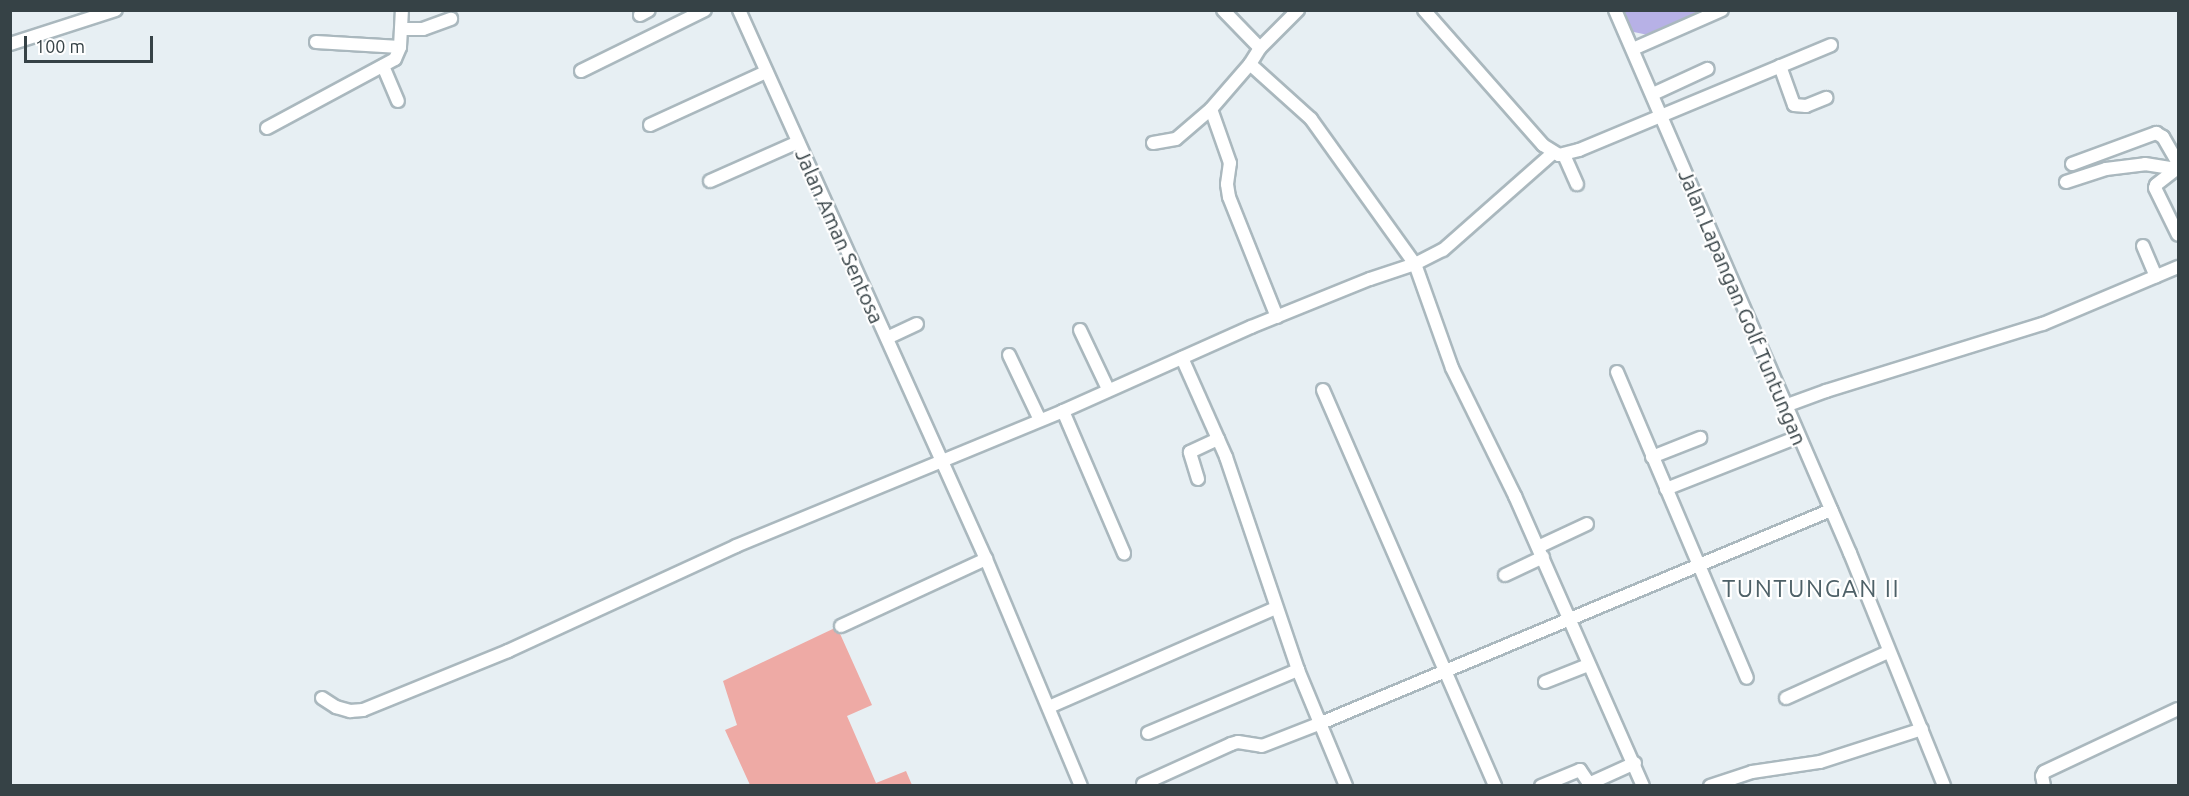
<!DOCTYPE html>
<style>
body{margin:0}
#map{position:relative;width:2189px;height:796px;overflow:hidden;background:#e7eff3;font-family:Ubuntu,sans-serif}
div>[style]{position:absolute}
.green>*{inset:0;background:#b7b1e6}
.water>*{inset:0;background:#eeaaa5}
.roads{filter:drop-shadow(2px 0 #aab8be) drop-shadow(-2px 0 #aab8be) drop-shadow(0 2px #aab8be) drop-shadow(0 -2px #aab8be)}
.minor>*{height:12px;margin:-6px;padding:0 6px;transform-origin:6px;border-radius:6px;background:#fff}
span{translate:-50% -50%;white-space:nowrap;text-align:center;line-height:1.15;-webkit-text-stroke:4.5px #fff;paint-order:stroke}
.street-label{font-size:21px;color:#364246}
.quarter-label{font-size:24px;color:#4e6168;letter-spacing:1.5px}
.frame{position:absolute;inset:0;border:12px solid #364246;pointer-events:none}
.scale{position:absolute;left:24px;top:36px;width:129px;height:27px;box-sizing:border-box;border:3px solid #364246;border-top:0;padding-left:8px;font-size:18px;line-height:21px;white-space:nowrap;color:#364246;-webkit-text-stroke:4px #fff;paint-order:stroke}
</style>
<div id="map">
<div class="green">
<div style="clip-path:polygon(1615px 11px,1716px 11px,1666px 33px,1648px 35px,1629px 31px)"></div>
</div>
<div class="water">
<div style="clip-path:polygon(837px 627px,872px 705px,847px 716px,876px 783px,906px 771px,912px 785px,750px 785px,725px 730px,737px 725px,723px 681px)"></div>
</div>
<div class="roads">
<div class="minor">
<div style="left:739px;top:10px;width:602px;rotate:65.78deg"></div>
<div style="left:986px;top:559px;width:246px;rotate:67.3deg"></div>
<div style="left:1223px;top:10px;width:53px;rotate:45.8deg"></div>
<div style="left:1424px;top:10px;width:180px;rotate:48.6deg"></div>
<div style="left:1543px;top:145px;width:19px;rotate:32deg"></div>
<div style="left:1559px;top:155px;width:21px;rotate:-14deg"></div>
<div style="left:1579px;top:150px;width:273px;rotate:-22.6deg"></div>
<div style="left:1615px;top:10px;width:592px;rotate:66.6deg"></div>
<div style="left:1850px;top:553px;width:251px;rotate:68deg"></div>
<div style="left:640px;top:15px;width:10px;rotate:-29deg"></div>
<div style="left:401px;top:29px;width:22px"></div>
<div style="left:423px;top:29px;width:30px;rotate:-20deg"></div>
<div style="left:316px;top:42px;width:84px;rotate:3.4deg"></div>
<div style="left:10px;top:44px;width:111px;rotate:-17.8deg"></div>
<div style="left:1633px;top:49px;width:97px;rotate:-23.7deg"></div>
<div style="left:1250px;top:64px;width:82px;rotate:42deg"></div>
<div style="left:1311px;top:119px;width:178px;rotate:54.4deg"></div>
<div style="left:1415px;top:264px;width:110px;rotate:70.4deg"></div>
<div style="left:1452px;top:368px;width:143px;rotate:63.8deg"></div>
<div style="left:1515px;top:496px;width:317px;rotate:66.2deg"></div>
<div style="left:383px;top:66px;width:38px;rotate:67deg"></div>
<div style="left:1780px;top:66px;width:41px;rotate:70.3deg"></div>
<div style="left:1794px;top:105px;width:12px;rotate:5deg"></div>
<div style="left:1806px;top:106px;width:22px;rotate:-22deg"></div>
<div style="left:581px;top:71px;width:138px;rotate:-26.2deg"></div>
<div style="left:1653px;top:94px;width:60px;rotate:-24.8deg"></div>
<div style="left:650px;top:125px;width:128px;rotate:-24.6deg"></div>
<div style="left:267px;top:128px;width:145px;rotate:-28.3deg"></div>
<div style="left:395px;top:59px;width:13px;rotate:-67deg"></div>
<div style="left:400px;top:47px;width:37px;rotate:-87deg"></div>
<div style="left:1153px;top:143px;width:23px;rotate:-10deg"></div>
<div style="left:1176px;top:139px;width:46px;rotate:-40.6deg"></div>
<div style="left:1564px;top:155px;width:32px;rotate:66deg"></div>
<div style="left:2072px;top:164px;width:90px;rotate:-20.3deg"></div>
<div style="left:2156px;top:133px;width:8px;rotate:30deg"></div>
<div style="left:2163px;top:137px;width:30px;rotate:60deg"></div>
<div style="left:2175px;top:170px;width:24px;rotate:142deg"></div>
<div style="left:2156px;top:185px;width:3px;rotate:108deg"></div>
<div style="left:2155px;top:188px;width:52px;rotate:63.9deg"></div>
<div style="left:710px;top:181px;width:96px;rotate:-23.9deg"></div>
<div style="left:2066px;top:182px;width:42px;rotate:-18deg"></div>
<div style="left:2106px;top:169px;width:39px;rotate:-7deg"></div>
<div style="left:2145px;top:164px;width:33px;rotate:9deg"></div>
<div style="left:2143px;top:246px;width:33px;rotate:67deg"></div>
<div style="left:1277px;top:317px;width:129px;rotate:-111.8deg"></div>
<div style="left:1229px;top:197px;width:13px;rotate:-99deg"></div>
<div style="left:1227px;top:184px;width:21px;rotate:-82deg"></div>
<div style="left:1230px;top:163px;width:57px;rotate:-109.4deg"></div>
<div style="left:1211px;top:109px;width:60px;rotate:-49.1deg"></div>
<div style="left:1250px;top:64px;width:19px;rotate:-58deg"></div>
<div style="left:1260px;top:48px;width:54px;rotate:-45deg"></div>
<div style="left:1080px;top:330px;width:65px;rotate:64.6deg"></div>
<div style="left:887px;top:338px;width:33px;rotate:-25deg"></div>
<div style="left:1009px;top:355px;width:72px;rotate:64.5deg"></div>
<div style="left:1182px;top:358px;width:108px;rotate:66deg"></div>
<div style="left:1226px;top:457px;width:225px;rotate:71.3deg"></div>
<div style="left:1298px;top:670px;width:126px;rotate:67.5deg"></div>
<div style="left:1617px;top:372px;width:332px;rotate:67deg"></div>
<div style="left:1323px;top:390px;width:432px;rotate:66.5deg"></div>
<div style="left:1785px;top:406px;width:44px;rotate:-20.1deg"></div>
<div style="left:1826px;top:391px;width:227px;rotate:-17.2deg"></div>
<div style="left:2043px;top:324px;width:147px;rotate:-22.9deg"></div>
<div style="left:1063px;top:411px;width:155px;rotate:66.8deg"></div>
<div style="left:1652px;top:457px;width:52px;rotate:-21.6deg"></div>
<div style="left:1198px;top:479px;width:28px;rotate:-107deg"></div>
<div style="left:1190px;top:452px;width:31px;rotate:-25deg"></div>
<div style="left:1666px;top:489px;width:142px;rotate:-21.5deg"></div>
<div style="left:1538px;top:547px;width:54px;rotate:-25.1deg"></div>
<div style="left:1505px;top:575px;width:42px;rotate:-25.3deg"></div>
<div style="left:841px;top:626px;width:160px;rotate:-24.8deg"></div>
<div style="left:1545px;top:682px;width:46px;rotate:-21.6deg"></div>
<div style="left:322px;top:698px;width:17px;rotate:33deg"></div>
<div style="left:336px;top:707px;width:15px;rotate:16deg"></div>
<div style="left:350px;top:711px;width:13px;rotate:-4deg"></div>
<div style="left:363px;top:710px;width:157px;rotate:-22.1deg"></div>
<div style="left:508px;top:651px;width:251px;rotate:-24.7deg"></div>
<div style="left:736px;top:546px;width:354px;rotate:-22.4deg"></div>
<div style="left:1063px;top:411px;width:206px;rotate:-24.1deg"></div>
<div style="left:1251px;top:327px;width:128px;rotate:-22deg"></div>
<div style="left:1370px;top:279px;width:47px;rotate:-18.4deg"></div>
<div style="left:1415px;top:264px;width:31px;rotate:-27deg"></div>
<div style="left:1443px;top:250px;width:147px;rotate:-41.4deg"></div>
<div style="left:1786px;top:698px;width:112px;rotate:-24.3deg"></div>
<div style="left:1049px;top:707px;width:248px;rotate:-23.6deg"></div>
<div style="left:1148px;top:733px;width:163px;rotate:-22.8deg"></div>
<div style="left:1143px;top:784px;width:97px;rotate:-24.4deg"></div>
<div style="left:1231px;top:744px;width:7px;rotate:-16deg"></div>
<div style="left:1238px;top:742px;width:24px;rotate:9deg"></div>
<div style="left:1262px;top:746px;width:63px;rotate:-21.3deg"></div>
<div style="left:1321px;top:723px;width:553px;rotate:-22.67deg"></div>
<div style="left:1541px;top:786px;width:42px;rotate:-22.3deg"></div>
<div style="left:1580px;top:770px;width:14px;rotate:56deg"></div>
<div style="left:1588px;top:782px;width:5px"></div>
<div style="left:1593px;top:782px;width:46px;rotate:-24.3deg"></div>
<div style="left:1710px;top:786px;width:44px;rotate:-18.4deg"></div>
<div style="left:1752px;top:772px;width:69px;rotate:-8.4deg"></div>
<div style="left:1820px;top:762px;width:107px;rotate:-17.9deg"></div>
<div style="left:2044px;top:786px;width:10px;rotate:-101deg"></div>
<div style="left:2042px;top:776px;width:4px;rotate:-63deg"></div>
<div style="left:2044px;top:772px;width:148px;rotate:-25.2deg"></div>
</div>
</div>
<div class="street-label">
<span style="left:840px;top:236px;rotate:66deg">Jalan Aman Sentosa</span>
<span style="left:1743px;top:307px;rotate:67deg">Jalan Lapangan Golf Tuntungan</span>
</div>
<div class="quarter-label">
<span style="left:1811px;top:589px">TUNTUNGAN II</span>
</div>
<div class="frame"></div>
<div class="scale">100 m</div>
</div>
